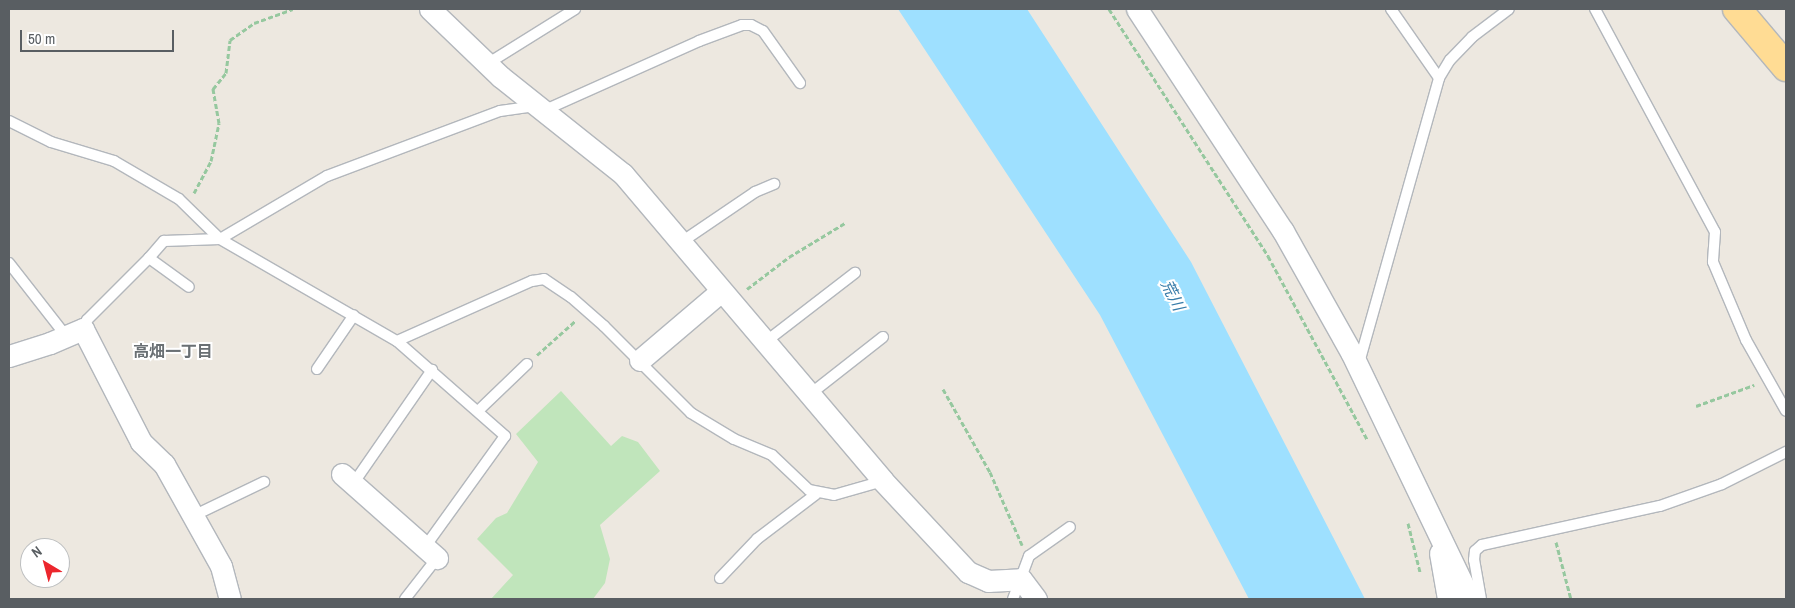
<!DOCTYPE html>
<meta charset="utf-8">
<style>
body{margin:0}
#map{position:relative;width:1795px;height:608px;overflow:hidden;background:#ede8e0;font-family:"Archivo Narrow","Noto Sans JP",sans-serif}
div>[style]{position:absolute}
.green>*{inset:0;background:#c0e5bb}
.water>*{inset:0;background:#9ee0ff}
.path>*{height:3px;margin-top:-1.5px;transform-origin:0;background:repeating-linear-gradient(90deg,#96c89f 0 5px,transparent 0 7.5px)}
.roads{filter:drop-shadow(1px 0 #b3b7bc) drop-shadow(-1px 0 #b3b7bc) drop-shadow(0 1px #b3b7bc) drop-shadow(0 -1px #b3b7bc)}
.service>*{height:10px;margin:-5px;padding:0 5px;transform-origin:5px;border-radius:5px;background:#fff}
.minor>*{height:21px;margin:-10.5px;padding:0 10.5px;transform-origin:10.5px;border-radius:10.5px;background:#fff}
.trunk>*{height:28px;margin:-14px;padding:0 14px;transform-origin:14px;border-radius:14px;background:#ffdc94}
span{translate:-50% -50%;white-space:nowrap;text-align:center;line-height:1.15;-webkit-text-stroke:4px #fff;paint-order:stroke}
.water-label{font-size:16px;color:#377ca9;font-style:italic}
.neighbourhood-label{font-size:16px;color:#6a7074;font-weight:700}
.frame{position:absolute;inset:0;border:10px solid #595e62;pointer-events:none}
.north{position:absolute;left:20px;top:538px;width:50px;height:50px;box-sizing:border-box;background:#fff;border:1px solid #bdbfc0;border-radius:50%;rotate:323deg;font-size:14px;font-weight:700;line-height:20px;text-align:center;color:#595e62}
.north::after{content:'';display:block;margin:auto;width:18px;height:22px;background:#ec262d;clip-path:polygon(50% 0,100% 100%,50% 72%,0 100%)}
.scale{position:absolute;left:20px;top:30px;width:154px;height:22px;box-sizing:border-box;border:2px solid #595e62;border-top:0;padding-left:6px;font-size:15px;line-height:18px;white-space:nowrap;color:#595e62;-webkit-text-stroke:4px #fff;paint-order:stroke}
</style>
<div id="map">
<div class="green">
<div style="clip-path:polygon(561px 391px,611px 446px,622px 436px,638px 442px,660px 471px,600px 525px,610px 559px,605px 583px,593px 599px,491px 599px,513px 575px,477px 539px,496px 518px,507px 513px,538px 462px,516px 434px)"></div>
</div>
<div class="water">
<div style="clip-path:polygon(898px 9px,1027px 9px,1191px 262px,1365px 599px,1249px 599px,1100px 315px)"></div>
</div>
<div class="path">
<div style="left:1109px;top:9px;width:294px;rotate:57.2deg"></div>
<div style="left:1268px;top:256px;width:208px;rotate:61.6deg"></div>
<div style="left:194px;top:193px;width:36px;rotate:-62deg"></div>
<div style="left:211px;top:161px;width:39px;rotate:-78deg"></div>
<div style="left:219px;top:123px;width:35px;rotate:-100deg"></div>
<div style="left:213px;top:89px;width:21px;rotate:-51deg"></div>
<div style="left:226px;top:73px;width:33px;rotate:-83deg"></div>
<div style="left:230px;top:40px;width:29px;rotate:-35deg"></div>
<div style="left:254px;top:23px;width:41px;rotate:-19.7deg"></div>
<div style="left:747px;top:289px;width:53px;rotate:-37.3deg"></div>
<div style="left:789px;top:257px;width:66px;rotate:-31.3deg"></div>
<div style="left:537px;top:355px;width:51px;rotate:-41.8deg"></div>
<div style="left:943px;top:389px;width:95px;rotate:60.5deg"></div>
<div style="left:990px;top:472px;width:80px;rotate:66.3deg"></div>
<div style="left:1696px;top:406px;width:62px;rotate:-19.9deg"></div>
<div style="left:1408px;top:523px;width:50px;rotate:76.2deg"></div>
<div style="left:1556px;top:542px;width:59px;rotate:75.3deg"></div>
</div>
<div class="roads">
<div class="service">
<div style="left:1595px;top:9px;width:253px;rotate:61.7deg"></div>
<div style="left:1715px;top:232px;width:30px;rotate:94deg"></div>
<div style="left:1713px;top:262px;width:85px;rotate:67.1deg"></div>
<div style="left:1746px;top:340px;width:81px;rotate:60.6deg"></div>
<div style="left:487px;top:64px;width:104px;rotate:-32deg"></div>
<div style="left:1439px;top:78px;width:21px;rotate:-59deg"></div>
<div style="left:1450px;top:60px;width:32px;rotate:-46deg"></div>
<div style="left:1472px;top:37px;width:46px;rotate:-37.1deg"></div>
<div style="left:545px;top:110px;width:169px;rotate:-24.1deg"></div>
<div style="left:699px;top:41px;width:46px;rotate:-20.4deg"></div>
<div style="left:742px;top:25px;width:9px"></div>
<div style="left:751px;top:25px;width:13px;rotate:27deg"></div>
<div style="left:763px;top:31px;width:64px;rotate:54.6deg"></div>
<div style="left:9px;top:121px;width:47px;rotate:26.6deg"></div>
<div style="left:51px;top:142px;width:66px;rotate:16.8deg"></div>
<div style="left:114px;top:161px;width:75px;rotate:30.3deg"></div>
<div style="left:179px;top:199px;width:57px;rotate:44.3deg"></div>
<div style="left:220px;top:239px;width:204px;rotate:30deg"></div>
<div style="left:397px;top:341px;width:144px;rotate:41.3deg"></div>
<div style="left:505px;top:436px;width:137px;rotate:125.8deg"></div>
<div style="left:680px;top:243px;width:91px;rotate:-34.2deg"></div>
<div style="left:755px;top:192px;width:21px;rotate:-23deg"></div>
<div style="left:149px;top:258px;width:23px;rotate:-49deg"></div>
<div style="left:164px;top:241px;width:56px;rotate:-2deg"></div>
<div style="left:220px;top:239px;width:124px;rotate:-30.5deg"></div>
<div style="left:327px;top:176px;width:185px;rotate:-20.6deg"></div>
<div style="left:500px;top:111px;width:37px;rotate:-8deg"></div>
<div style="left:9px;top:263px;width:93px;rotate:52deg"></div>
<div style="left:83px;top:329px;width:10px;rotate:-66deg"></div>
<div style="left:87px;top:320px;width:88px;rotate:-45deg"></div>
<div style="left:149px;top:258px;width:49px;rotate:35.9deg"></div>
<div style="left:397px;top:341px;width:148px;rotate:-24deg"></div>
<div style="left:532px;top:281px;width:12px;rotate:-9deg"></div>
<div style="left:544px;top:279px;width:32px;rotate:34deg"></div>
<div style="left:571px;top:297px;width:44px;rotate:41.3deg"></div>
<div style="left:604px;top:326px;width:123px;rotate:45deg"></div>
<div style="left:691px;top:413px;width:50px;rotate:31.2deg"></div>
<div style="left:734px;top:439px;width:41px;rotate:22.8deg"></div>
<div style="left:772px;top:455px;width:51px;rotate:43.4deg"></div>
<div style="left:809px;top:490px;width:25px;rotate:11deg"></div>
<div style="left:834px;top:495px;width:51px;rotate:-15.9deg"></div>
<div style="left:764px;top:343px;width:115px;rotate:-37.6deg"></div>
<div style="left:1359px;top:363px;width:296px;rotate:-74.3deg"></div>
<div style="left:1439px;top:78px;width:84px;rotate:-124.8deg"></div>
<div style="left:317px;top:369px;width:65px;rotate:-55.6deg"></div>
<div style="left:809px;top:395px;width:94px;rotate:-38.1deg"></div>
<div style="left:478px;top:411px;width:68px;rotate:-43.8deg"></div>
<div style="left:353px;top:484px;width:139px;rotate:-55.3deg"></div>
<div style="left:193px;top:516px;width:79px;rotate:-25.6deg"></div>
<div style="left:720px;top:578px;width:54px;rotate:-46.5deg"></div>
<div style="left:757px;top:539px;width:74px;rotate:-37.3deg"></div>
<div style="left:405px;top:599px;width:52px;rotate:-52deg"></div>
<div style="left:1013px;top:599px;width:46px;rotate:-69.6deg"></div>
<div style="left:1029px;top:556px;width:50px;rotate:-35.3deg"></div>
<div style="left:1481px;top:599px;width:40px;rotate:-100deg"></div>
<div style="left:1474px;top:560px;width:9px;rotate:-84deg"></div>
<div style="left:1475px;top:551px;width:9px;rotate:-41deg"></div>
<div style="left:1482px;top:545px;width:182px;rotate:-12.4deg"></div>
<div style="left:1660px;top:506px;width:66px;rotate:-19.5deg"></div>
<div style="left:1722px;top:484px;width:72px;rotate:-26.6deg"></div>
</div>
<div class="minor">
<div style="left:430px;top:9px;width:98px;rotate:43.8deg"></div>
<div style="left:501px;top:77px;width:156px;rotate:38.5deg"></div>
<div style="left:623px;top:174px;width:402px;rotate:49.7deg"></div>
<div style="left:883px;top:481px;width:125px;rotate:47deg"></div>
<div style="left:968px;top:572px;width:22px;rotate:24deg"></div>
<div style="left:988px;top:581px;width:33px;rotate:-3deg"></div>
<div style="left:1021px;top:579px;width:25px;rotate:53deg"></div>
<div style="left:1137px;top:9px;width:266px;rotate:56.7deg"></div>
<div style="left:1283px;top:231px;width:139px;rotate:60.7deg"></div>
<div style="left:1351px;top:352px;width:274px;rotate:64.3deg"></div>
<div style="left:9px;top:356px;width:43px;rotate:-17.6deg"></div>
<div style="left:50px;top:343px;width:36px;rotate:-23deg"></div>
<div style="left:83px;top:329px;width:127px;rotate:62.8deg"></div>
<div style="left:141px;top:442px;width:32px;rotate:44deg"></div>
<div style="left:164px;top:464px;width:117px;rotate:60.8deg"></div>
<div style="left:221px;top:566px;width:34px;rotate:75deg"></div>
<div style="left:640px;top:360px;width:105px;rotate:-40.4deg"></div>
<div style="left:342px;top:474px;width:127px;rotate:41.5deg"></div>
<div style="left:1440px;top:553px;width:47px;rotate:80.1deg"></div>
</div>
<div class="trunk">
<div style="left:1737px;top:9px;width:76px;rotate:49.8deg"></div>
</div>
</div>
<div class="water-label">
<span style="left:1173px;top:295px;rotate:63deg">荒川</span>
</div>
<div class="neighbourhood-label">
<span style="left:173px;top:351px">高畑一丁目</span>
</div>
<div class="frame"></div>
<div class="north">N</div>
<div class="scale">50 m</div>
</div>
